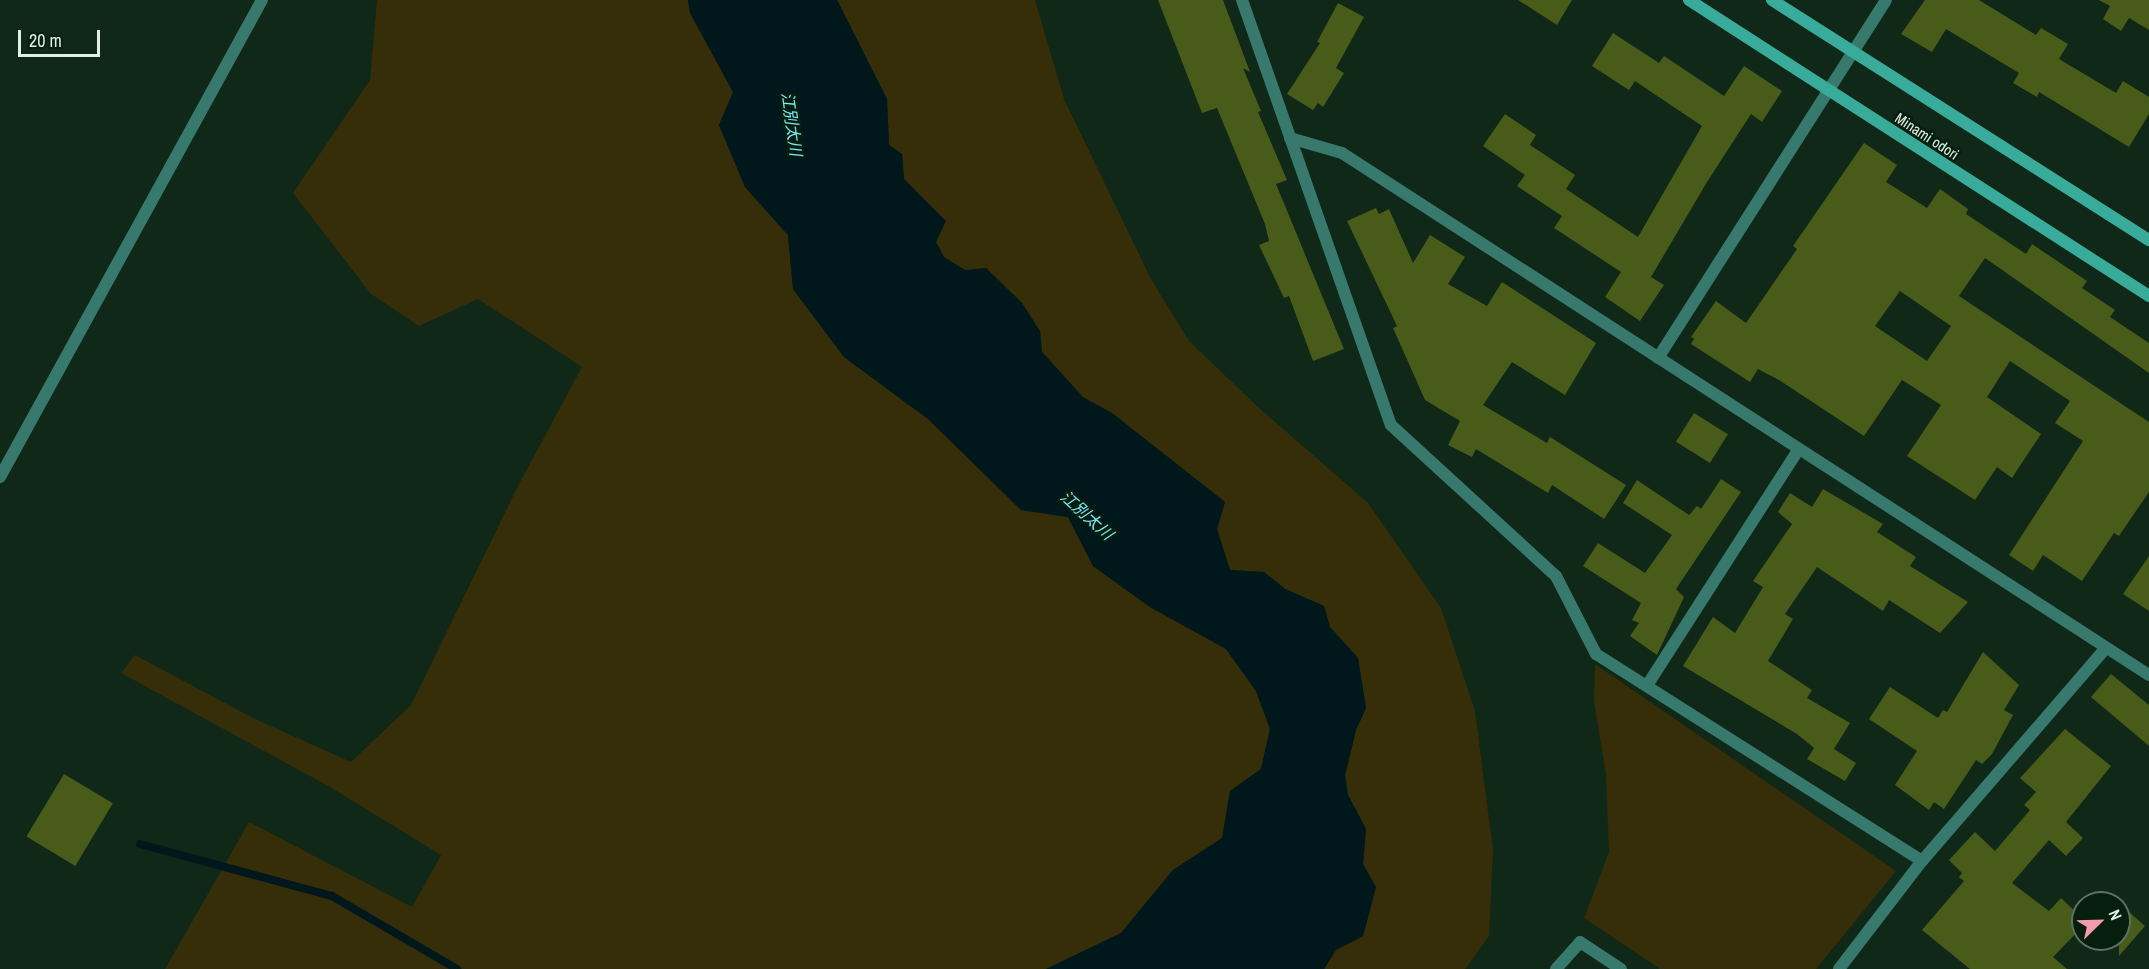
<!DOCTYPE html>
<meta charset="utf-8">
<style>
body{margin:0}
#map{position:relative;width:2149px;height:969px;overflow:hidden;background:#0f2817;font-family:"Archivo Narrow","Noto Sans JP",sans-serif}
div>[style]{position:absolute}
.green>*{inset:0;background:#362d09}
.water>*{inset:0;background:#00171c}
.stream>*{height:8px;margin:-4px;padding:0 4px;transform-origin:4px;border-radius:4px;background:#00171c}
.building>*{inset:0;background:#485b18;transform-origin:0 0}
.minor>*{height:12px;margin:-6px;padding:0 6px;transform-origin:6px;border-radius:6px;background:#38796e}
.secondary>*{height:12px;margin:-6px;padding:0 6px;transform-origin:6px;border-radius:6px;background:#38ab9b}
span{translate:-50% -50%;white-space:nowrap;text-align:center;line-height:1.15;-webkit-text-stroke:5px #051e0e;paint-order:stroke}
.street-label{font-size:15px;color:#e1f0e4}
.water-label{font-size:16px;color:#80e6f9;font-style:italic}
.north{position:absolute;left:2071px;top:891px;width:60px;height:60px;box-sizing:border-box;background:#051e0e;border:2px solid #5d7264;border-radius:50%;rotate:67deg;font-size:16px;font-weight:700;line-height:24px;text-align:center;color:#e1f0e4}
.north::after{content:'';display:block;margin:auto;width:21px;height:27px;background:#f39aac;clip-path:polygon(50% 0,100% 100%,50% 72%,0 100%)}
.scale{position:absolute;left:18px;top:30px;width:82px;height:27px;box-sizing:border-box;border:3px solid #e1f0e4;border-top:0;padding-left:8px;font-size:18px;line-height:21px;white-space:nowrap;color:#e1f0e4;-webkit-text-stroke:4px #051e0e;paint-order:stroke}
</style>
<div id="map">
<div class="green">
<div style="clip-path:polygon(377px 0,688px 0,690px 13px,733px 92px,719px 125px,745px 187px,788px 235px,793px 289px,844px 357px,928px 419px,1021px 510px,1068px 517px,1093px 566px,1150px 607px,1226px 649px,1256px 691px,1270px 729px,1261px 769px,1230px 791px,1223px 838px,1173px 870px,1121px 933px,1046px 969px,165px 969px,249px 822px,412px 907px,441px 855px,330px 787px,121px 673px,135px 655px,253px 718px,351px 762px,411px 705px,519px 484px,582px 367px,478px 299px,419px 326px,371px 294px,293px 193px,370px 80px)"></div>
<div style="clip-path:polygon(837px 0,1035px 0,1064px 99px,1151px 279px,1189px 341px,1258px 407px,1368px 503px,1441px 608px,1475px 711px,1493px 850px,1489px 936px,1465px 969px,1324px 969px,1336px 950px,1363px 936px,1376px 887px,1363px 864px,1366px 829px,1348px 795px,1345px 775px,1356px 730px,1366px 708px,1358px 658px,1330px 627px,1324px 606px,1285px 589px,1264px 572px,1230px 570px,1217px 529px,1225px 502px,1112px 413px,1083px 398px,1042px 352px,1040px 331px,944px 257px,936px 242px,945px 221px,904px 179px,902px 154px,889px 145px,887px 99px)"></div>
<div style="clip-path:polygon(1595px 664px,1896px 871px,1816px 969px,1660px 969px,1584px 918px,1609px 852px,1606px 775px,1594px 702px)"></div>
</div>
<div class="water">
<div style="clip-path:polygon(688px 0,837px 0,887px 99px,889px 145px,902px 154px,904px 179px,946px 221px,936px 242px,944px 257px,965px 270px,986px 268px,1022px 303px,1040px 331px,1042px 352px,1083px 397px,1112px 413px,1225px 502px,1217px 529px,1230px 570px,1264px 572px,1285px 589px,1324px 606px,1330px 627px,1358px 658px,1366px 708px,1356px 730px,1345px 775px,1348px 795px,1366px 829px,1363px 864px,1376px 887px,1363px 936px,1336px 950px,1324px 969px,1046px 969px,1121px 933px,1173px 870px,1222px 838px,1230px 791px,1261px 769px,1270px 729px,1256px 691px,1226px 649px,1150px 607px,1093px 566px,1068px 517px,1021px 510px,928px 419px,844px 357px,793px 289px,788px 235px,745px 187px,719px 125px,733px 92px,690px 13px)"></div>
</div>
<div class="stream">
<div style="left:140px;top:844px;width:199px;rotate:15.2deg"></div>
<div style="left:332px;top:896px;width:145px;rotate:30.3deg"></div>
</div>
<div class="building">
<div style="clip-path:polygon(1158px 0,1223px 0,1250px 72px,1243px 68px,1261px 111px,1258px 112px,1287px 180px,1276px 184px,1344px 349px,1313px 361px,1289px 296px,1284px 298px,1259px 245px,1269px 241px,1265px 224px,1217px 108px,1202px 113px)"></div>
<div style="clip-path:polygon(1518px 0,1572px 0,1557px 25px)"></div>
<div style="clip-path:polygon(1925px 0,1979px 0,2036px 35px,2041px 28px,2068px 44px,2059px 59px,2116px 93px,2123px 81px,2149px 97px,2149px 114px,2129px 147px,2039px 92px,2037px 97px,2013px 83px,2019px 73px,1946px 29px,1932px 52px,1901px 34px)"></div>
<div style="clip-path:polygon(2099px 0,2149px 0,2149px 30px,2129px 18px,2121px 31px,2103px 19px,2110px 6px)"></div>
<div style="clip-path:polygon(1338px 3px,1364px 17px,1336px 68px,1344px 73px,1323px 107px,1318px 103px,1313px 110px,1287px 94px,1320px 43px,1317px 42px)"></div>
<div style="clip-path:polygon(1613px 33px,1659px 63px,1664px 56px,1724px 96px,1744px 66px,1782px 91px,1762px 122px,1751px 114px,1707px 182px,1651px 277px,1664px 285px,1640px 321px,1605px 297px,1621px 272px,1554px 228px,1562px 216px,1517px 186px,1525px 175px,1483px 146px,1505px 114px,1536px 135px,1530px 145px,1575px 175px,1566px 189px,1638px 237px,1702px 126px,1635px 81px,1629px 90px,1592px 66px)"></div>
<div style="clip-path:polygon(evenodd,1864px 143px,1897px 165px,1886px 182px,1927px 208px,1940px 189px,1968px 209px,1966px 214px,2026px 254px,2032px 244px,2087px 281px,2082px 288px,2115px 310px,2110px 317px,2149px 343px,2149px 373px,1985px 258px,1959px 296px,2149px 422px,2149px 492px,2119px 536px,2114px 533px,2082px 581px,2043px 555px,2033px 571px,2009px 555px,2083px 441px,2055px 423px,2070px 401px,2010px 361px,1987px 397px,2041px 434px,2012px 478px,1997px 467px,1975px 500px,1907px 456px,1941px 405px,1902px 380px,1864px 436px,1779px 380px,1758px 369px,1750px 382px,1691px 344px,1694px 339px,1691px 337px,1716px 301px,1746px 323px,1797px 249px,1793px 246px,1864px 143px,1900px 291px,1951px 326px,1927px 361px,1875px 326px,1900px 291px)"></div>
<div style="clip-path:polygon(1376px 208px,1379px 214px,1389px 209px,1413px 263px,1430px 235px,1465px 257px,1448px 284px,1487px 306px,1502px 282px,1596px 343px,1565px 395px,1512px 362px,1483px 405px,1547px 443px,1550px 437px,1626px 485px,1604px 519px,1552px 485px,1548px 493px,1476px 449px,1472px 457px,1448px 445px,1460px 421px,1425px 400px,1393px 328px,1397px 326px,1347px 221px)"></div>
<div style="left:1694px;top:413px;width:40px;height:34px;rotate:32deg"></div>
<div style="clip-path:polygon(1721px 479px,1741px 492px,1676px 589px,1684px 597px,1657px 655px,1630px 636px,1639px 623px,1632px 620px,1641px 603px,1583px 566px,1598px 543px,1645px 573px,1672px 535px,1623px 503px,1637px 480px,1689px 515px,1697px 506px,1701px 509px)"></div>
<div style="clip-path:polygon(1823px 489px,1883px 524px,1877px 532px,1916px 557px,1910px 566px,1968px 602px,1940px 633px,1889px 600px,1883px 611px,1817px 567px,1785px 614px,1793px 619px,1768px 661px,1812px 690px,1807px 698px,1850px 723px,1834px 749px,1856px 763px,1845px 781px,1807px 759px,1814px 748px,1797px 734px,1683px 666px,1713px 617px,1735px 633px,1763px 587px,1753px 581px,1792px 524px,1778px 512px,1790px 493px,1812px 507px)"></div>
<div style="clip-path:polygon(2149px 556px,2149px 611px,2123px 594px)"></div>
<div style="clip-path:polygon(1983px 652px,2019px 685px,2004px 710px,2013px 715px,1992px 754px,1982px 764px,1976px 760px,1944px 809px,1934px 802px,1929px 810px,1895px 785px,1917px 751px,1869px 719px,1890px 687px,1938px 718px,1943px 710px,1947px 712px)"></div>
<div style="clip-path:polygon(2111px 674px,2149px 705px,2149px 746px,2091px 697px)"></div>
<div style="clip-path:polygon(2065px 729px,2111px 766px,2066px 822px,2083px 838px,2066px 856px,2049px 840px,2012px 883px,2049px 911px,2061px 898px,2083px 919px,2083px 926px,2053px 957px,2067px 969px,1970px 969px,1922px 930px,1964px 881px,1959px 877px,1962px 873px,1949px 860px,1975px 832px,1995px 851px,2030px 810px,2024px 805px,2036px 792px,2020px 778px)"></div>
<div style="left:64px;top:774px;width:57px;height:73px;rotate:31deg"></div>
<div style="clip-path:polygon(2119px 903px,2145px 926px,2119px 956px)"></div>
</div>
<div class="minor">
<div style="left:1242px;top:0;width:450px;rotate:70.7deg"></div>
<div style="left:1391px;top:425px;width:224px;rotate:42.5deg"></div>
<div style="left:1556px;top:576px;width:88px;rotate:62.9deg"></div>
<div style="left:1596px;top:654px;width:386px;rotate:32.4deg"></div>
<div style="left:1290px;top:138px;width:54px;rotate:16.1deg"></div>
<div style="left:1342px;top:153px;width:961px;rotate:32.9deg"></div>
<div style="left:1658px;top:358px;width:424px;rotate:-57.5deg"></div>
<div style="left:0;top:477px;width:544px;rotate:-61.22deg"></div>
<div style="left:1648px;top:684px;width:279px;rotate:-57.3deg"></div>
<div style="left:1556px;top:969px;width:36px;rotate:-48deg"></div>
<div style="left:1580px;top:942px;width:49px;rotate:33.4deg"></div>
<div style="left:1839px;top:969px;width:136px;rotate:-52.5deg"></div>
<div style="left:1922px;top:861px;width:281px;rotate:-49.2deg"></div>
</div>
<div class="secondary">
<div style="left:1689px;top:0;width:547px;rotate:32.76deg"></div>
<div style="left:1772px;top:0;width:447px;rotate:32.5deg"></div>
</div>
<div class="street-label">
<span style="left:1927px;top:136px;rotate:33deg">Minami odori</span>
</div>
<div class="water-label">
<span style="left:792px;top:124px;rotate:82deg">江別太川</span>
<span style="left:1087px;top:515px;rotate:42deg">江別太川</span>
</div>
<div class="north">N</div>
<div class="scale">20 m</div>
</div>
